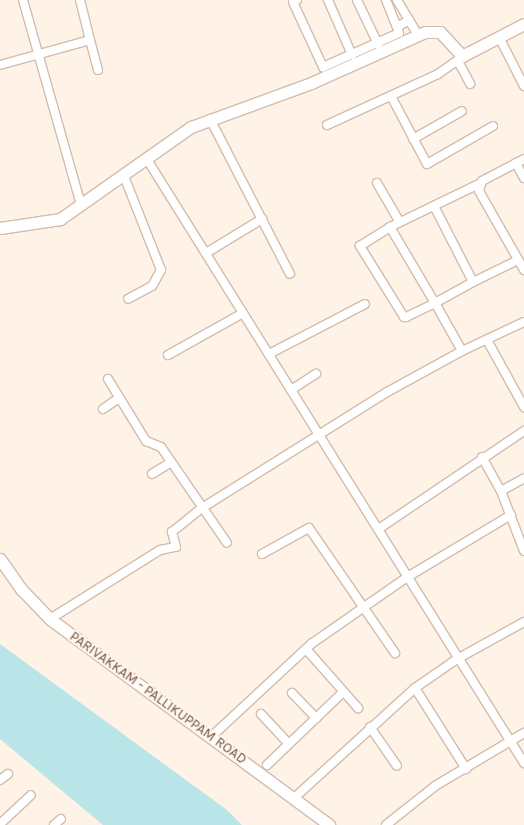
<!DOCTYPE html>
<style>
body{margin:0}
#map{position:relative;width:524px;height:825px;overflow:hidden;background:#fef3e6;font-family:Karla,sans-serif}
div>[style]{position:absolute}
.water>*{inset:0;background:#b9e5e9}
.roads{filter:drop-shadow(1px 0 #d3bcae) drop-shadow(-1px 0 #d3bcae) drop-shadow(0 1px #d3bcae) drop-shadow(0 -1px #d3bcae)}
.street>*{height:8px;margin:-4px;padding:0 4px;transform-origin:4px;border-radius:4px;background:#fff}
.secondary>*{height:11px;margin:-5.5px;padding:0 5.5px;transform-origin:5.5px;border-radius:5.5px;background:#fff}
span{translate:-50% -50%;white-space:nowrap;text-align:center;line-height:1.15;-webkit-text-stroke:4px #fff7ee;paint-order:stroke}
.street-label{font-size:14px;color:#795749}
</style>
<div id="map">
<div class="water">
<div style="clip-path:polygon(0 644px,227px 810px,242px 825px,103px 825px,0 739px)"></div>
</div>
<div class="roads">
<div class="street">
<div style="left:23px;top:0;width:213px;rotate:74.2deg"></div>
<div style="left:297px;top:0;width:4px;rotate:153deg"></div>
<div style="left:293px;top:2px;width:72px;rotate:65.2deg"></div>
<div style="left:323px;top:67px;width:83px;rotate:-24.1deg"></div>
<div style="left:399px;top:33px;width:6px;rotate:-108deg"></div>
<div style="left:328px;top:0;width:60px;rotate:66.4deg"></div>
<div style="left:357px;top:0;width:49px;rotate:64.5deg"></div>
<div style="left:386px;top:0;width:29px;rotate:68deg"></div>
<div style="left:397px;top:27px;width:14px;rotate:-30deg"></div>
<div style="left:397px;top:0;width:41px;rotate:59deg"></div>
<div style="left:499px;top:37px;width:55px;rotate:63deg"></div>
<div style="left:90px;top:40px;width:31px;rotate:75deg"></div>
<div style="left:458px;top:61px;width:26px;rotate:62deg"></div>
<div style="left:0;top:65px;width:93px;rotate:-15.5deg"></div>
<div style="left:90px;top:40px;width:41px;rotate:-104deg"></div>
<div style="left:391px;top:96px;width:77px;rotate:62.1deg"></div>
<div style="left:427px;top:164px;width:76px;rotate:-29.9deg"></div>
<div style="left:210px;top:119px;width:174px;rotate:62.7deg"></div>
<div style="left:327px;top:125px;width:122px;rotate:-24.7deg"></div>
<div style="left:438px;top:74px;width:32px;rotate:-35deg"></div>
<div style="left:413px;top:139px;width:56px;rotate:-29.7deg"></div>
<div style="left:524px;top:159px;width:47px;rotate:152.4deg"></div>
<div style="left:482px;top:181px;width:10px;rotate:107deg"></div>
<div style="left:479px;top:191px;width:91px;rotate:60.3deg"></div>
<div style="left:148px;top:161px;width:710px;rotate:58.01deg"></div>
<div style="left:516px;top:163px;width:17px;rotate:62deg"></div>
<div style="left:124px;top:176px;width:101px;rotate:68.5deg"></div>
<div style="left:161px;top:270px;width:18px;rotate:119deg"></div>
<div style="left:152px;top:286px;width:27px;rotate:152deg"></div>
<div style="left:377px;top:183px;width:44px;rotate:59.9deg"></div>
<div style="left:434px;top:206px;width:85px;rotate:62.8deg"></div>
<div style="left:390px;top:227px;width:99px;rotate:-25.8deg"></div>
<div style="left:206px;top:253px;width:66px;rotate:-31.3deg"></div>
<div style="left:518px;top:260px;width:50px;rotate:153.9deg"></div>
<div style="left:473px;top:282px;width:43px;rotate:151.1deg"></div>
<div style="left:435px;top:303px;width:32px;rotate:154deg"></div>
<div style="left:406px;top:317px;width:2px;rotate:180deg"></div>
<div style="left:404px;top:317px;width:84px;rotate:-121.8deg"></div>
<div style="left:360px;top:246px;width:36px;rotate:-32deg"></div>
<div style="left:390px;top:227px;width:88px;rotate:59.4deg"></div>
<div style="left:435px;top:303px;width:55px;rotate:60.6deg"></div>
<div style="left:462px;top:351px;width:68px;rotate:-25.1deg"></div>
<div style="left:487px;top:340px;width:77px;rotate:61.1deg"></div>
<div style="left:269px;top:354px;width:108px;rotate:-27.5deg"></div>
<div style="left:168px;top:355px;width:86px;rotate:-29.2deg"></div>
<div style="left:108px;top:379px;width:73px;rotate:58.5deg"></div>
<div style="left:146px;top:441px;width:16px;rotate:22deg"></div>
<div style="left:161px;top:447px;width:116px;rotate:55.5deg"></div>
<div style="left:291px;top:390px;width:30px;rotate:-33deg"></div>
<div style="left:103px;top:409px;width:19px;rotate:-35deg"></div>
<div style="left:482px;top:457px;width:39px;rotate:61deg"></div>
<div style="left:501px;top:491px;width:64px;rotate:69deg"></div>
<div style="left:152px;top:474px;width:22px;rotate:-32deg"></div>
<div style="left:501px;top:491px;width:26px;rotate:-29deg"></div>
<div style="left:380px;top:528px;width:174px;rotate:-34deg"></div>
<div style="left:262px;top:554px;width:54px;rotate:-29deg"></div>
<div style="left:309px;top:528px;width:152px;rotate:55.5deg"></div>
<div style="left:50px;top:619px;width:130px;rotate:-32.1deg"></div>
<div style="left:160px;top:550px;width:16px;rotate:-11deg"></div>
<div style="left:176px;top:547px;width:16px;rotate:-105deg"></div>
<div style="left:172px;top:532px;width:38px;rotate:-39deg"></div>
<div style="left:202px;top:508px;width:218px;rotate:-32.1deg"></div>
<div style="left:387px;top:392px;width:85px;rotate:-28.7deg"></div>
<div style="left:306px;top:649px;width:79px;rotate:48.6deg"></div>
<div style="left:415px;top:688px;width:96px;rotate:57.8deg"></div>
<div style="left:292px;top:693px;width:35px;rotate:46deg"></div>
<div style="left:261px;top:714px;width:41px;rotate:47deg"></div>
<div style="left:370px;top:727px;width:47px;rotate:55.3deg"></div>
<div style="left:211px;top:737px;width:137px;rotate:-42.9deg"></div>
<div style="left:311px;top:644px;width:119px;rotate:-34.8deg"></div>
<div style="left:409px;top:576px;width:119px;rotate:-30.9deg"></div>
<div style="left:267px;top:765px;width:105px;rotate:-43.8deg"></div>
<div style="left:0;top:780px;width:10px;rotate:-37deg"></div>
<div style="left:293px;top:799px;width:165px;rotate:-42.3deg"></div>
<div style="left:415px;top:688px;width:51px;rotate:-34.6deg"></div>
<div style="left:457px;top:659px;width:77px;rotate:-28.9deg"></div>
<div style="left:0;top:824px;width:42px;rotate:-43.1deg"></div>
<div style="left:54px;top:825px;width:9px;rotate:-41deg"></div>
<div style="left:386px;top:825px;width:63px;rotate:-38.5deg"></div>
<div style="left:435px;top:786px;width:104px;rotate:-30.8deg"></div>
</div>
<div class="secondary">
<div style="left:0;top:228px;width:61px;rotate:-8.5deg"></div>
<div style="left:60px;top:219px;width:160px;rotate:-35.1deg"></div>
<div style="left:191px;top:127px;width:128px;rotate:-20.1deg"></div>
<div style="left:311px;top:83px;width:125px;rotate:-24.1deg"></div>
<div style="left:425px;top:32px;width:15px"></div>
<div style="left:440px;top:32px;width:33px;rotate:47deg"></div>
<div style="left:462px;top:56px;width:70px;rotate:-27.3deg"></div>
<div style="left:0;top:559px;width:38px;rotate:55deg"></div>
<div style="left:22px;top:590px;width:40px;rotate:46deg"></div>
<div style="left:50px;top:619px;width:347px;rotate:36.4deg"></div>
</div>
</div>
<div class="street-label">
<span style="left:158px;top:698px;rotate:36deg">PARIVAKKAM - PALLIKUPPAM ROAD</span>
</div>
</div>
